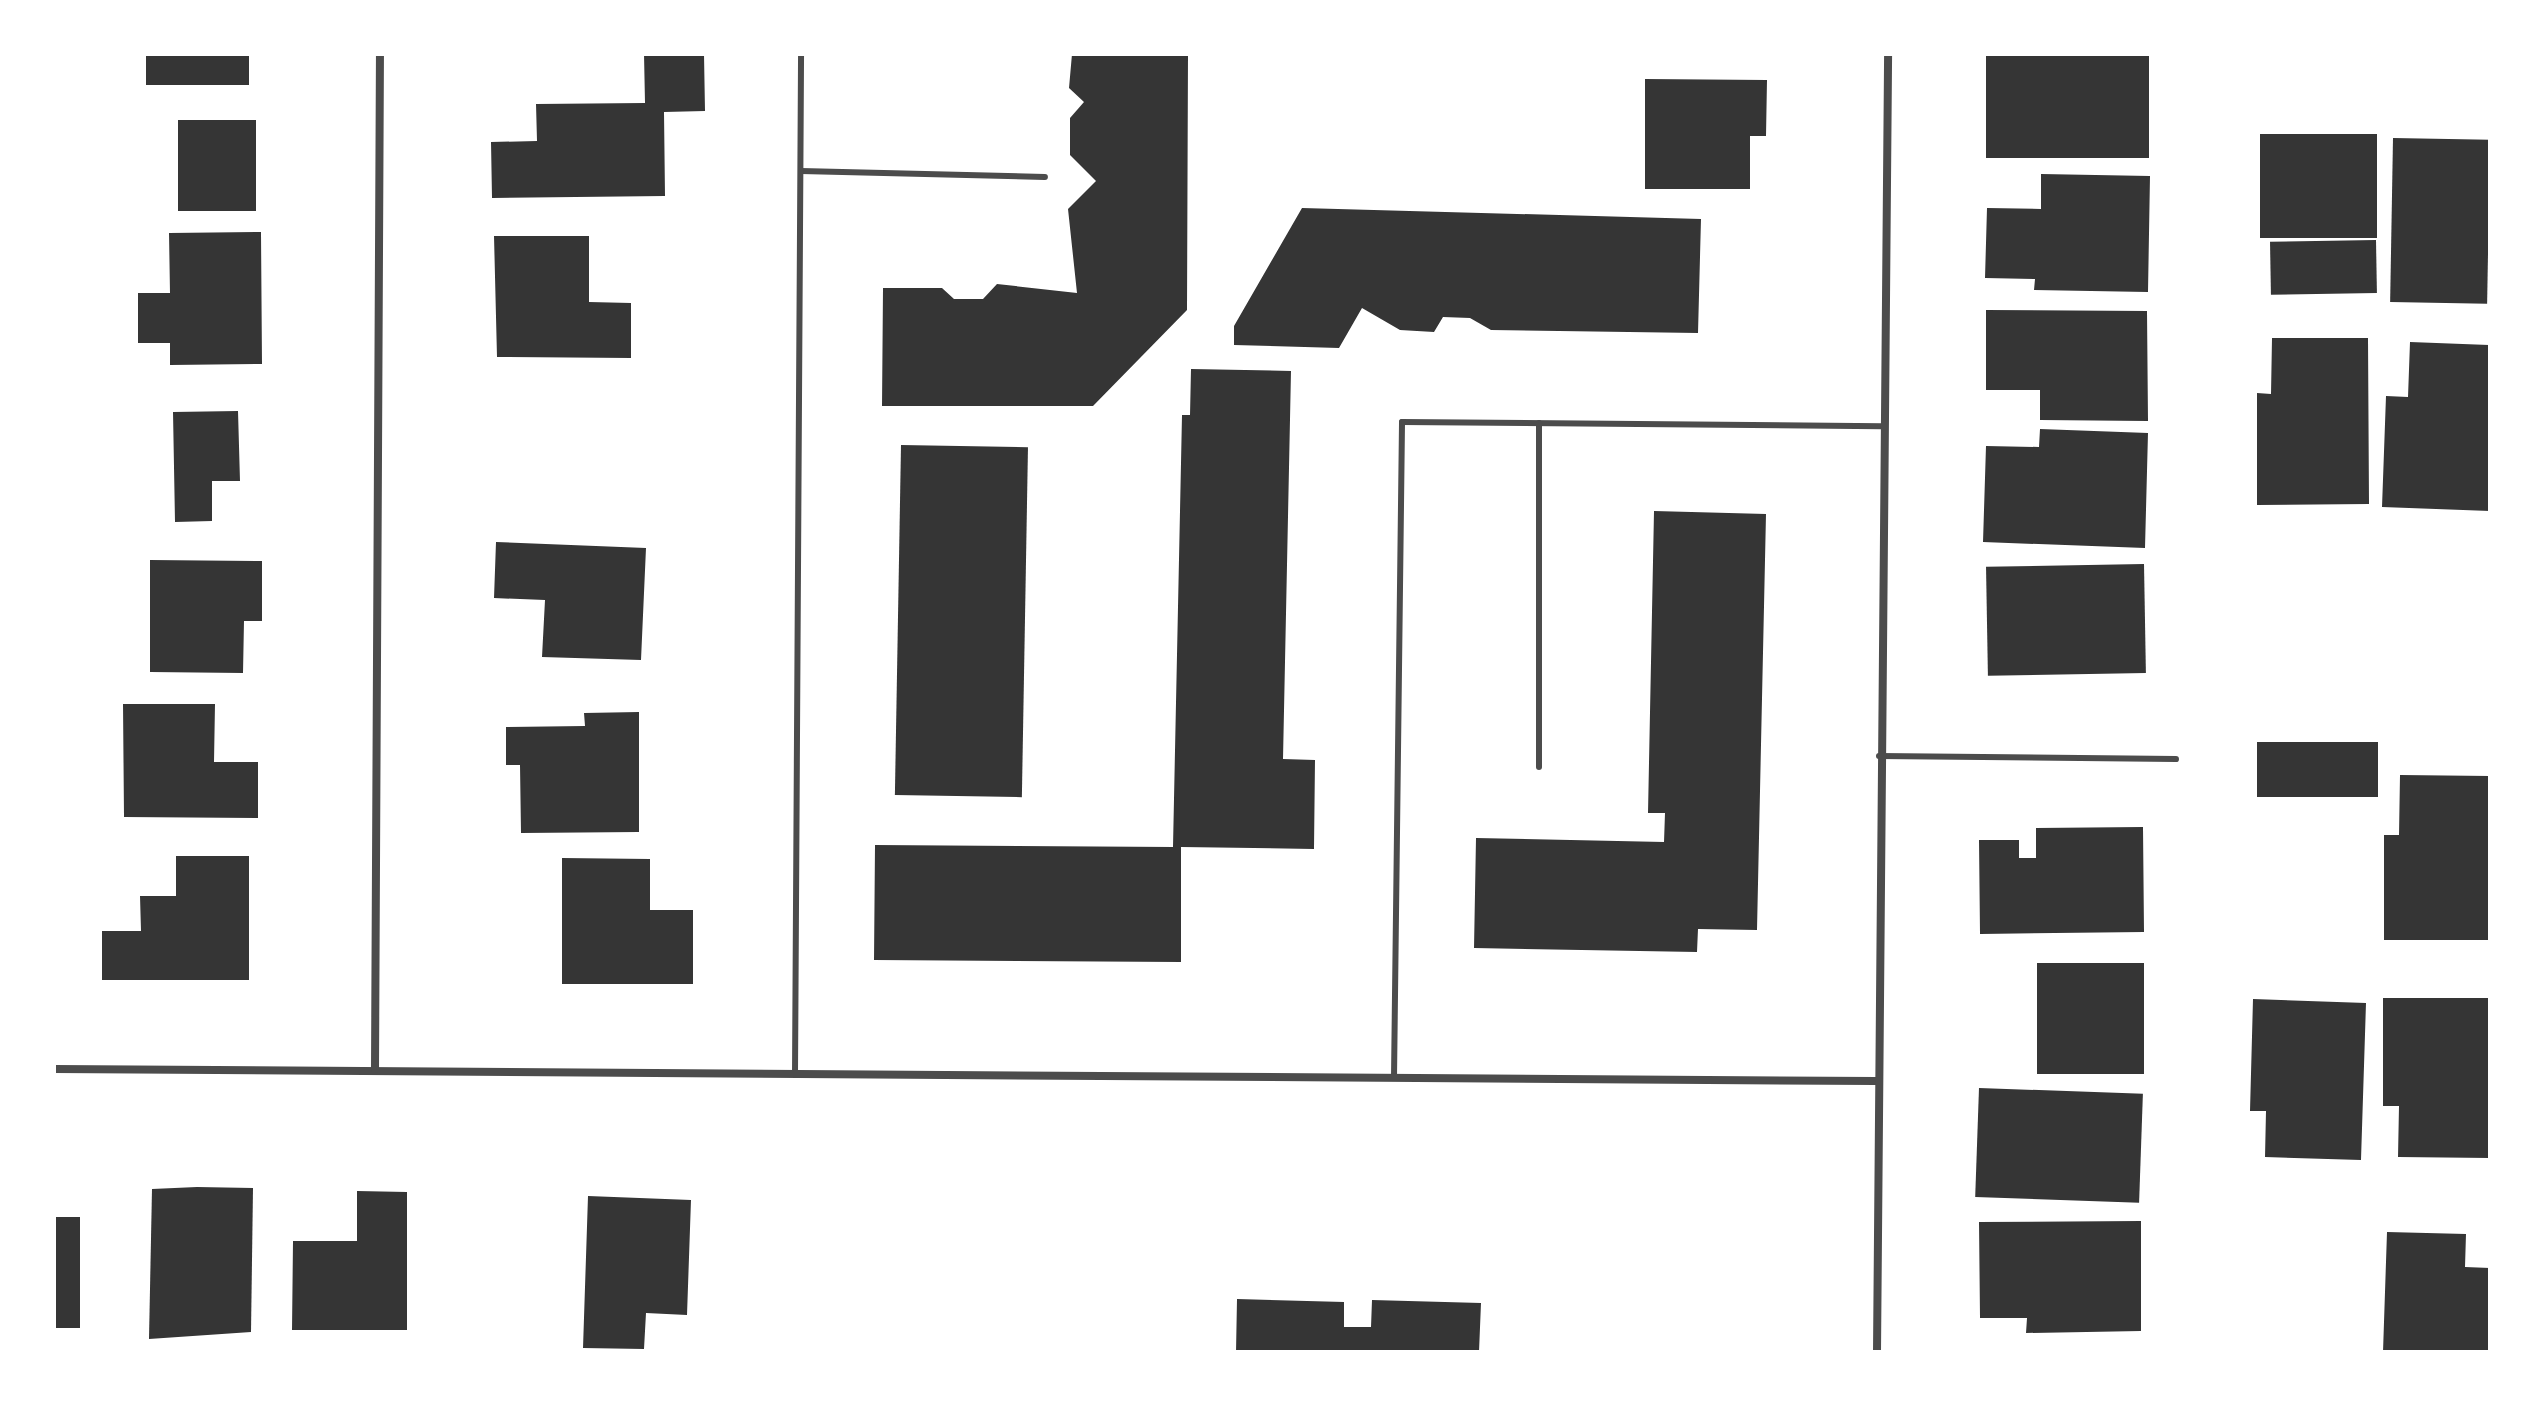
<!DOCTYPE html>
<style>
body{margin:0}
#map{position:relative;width:2544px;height:1406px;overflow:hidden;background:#fff;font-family:"Roboto Serif",serif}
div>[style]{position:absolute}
.building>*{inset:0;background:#353535;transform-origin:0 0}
.service>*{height:6px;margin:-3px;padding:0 3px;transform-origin:3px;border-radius:3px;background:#4c4c4c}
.minor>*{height:8px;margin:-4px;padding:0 4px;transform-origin:4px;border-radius:4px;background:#4c4c4c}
span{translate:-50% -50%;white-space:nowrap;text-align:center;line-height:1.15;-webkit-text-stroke:8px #fff;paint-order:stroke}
.frame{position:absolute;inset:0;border:56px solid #fff;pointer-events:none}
</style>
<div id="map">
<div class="building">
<div style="left:146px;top:54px;width:103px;height:31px"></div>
<div style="clip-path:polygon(644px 54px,704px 54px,705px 111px,664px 112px,665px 196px,492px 198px,491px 142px,537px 141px,536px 104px,645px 103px)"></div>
<div style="clip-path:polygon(1072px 54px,1188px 54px,1187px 310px,1093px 406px,882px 406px,883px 288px,942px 288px,954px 299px,983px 299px,997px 284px,1077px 293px,1068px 209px,1096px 181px,1070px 155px,1070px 118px,1084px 102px,1069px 88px)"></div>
<div style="left:1986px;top:54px;width:163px;height:104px"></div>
<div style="clip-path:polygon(1645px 79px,1767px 80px,1766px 136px,1750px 136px,1750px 189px,1645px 189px)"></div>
<div style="left:178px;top:120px;width:78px;height:91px"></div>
<div style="left:2377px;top:134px;width:104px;height:117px;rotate:90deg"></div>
<div style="left:2393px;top:138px;width:97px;height:164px;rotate:1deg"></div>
<div style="clip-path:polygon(2041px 174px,2150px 176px,2148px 292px,2034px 290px,2035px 279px,1985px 278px,1987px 208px,2041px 209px)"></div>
<div style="clip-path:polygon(1302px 208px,1701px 219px,1698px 333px,1491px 330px,1470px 318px,1443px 317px,1434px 332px,1400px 330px,1362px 308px,1339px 348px,1234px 345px,1234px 326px)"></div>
<div style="clip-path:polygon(261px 232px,262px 364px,170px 365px,170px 343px,138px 343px,138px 293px,170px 293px,169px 233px)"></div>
<div style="clip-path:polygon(494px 236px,589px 236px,589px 302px,631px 303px,631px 358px,497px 357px)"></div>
<div style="left:2376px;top:240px;width:53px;height:106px;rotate:89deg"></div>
<div style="clip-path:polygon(1986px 310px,2147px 311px,2148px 421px,2040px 420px,2040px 390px,1986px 390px)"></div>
<div style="clip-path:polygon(2272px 338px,2368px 338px,2369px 504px,2257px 505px,2257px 393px,2271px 394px)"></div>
<div style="clip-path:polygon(2410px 342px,2489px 345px,2490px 511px,2382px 507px,2386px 396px,2408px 397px)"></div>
<div style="clip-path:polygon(1191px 369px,1291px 371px,1283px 759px,1315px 760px,1314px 849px,1181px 847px,1181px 962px,874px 960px,875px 845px,1173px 847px,1182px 415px,1190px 415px)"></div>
<div style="clip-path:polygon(238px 411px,240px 481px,212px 481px,212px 521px,175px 522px,173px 412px)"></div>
<div style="clip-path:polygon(2040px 429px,2148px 433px,2145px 548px,1983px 542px,1986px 446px,2039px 447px)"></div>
<div style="left:901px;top:445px;width:127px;height:350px;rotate:1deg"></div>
<div style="clip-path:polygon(1654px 511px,1766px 514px,1757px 930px,1698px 929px,1697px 952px,1474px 948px,1476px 838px,1664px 842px,1665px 813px,1648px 813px)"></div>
<div style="clip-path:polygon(496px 542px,646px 548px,641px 660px,542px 657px,545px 600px,494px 598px)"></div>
<div style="clip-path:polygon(150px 560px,262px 561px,262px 621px,244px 621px,243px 673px,150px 672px)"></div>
<div style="left:2144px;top:564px;width:109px;height:158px;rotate:89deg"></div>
<div style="clip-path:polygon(123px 704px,215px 704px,214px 762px,258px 762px,258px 818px,124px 817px)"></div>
<div style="clip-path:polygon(639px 712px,639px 832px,521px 833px,520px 765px,506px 765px,506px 727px,585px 726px,584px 713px)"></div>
<div style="left:2257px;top:742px;width:121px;height:55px"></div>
<div style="clip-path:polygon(2400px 775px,2490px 776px,2490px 940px,2384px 940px,2384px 835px,2399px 835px)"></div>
<div style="clip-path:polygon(2143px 827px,2144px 932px,1980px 934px,1979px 840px,2019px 840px,2019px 858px,2036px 858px,2036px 828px)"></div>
<div style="clip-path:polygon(176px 856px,249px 856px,249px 980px,102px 980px,102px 931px,141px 931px,140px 896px,176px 896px)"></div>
<div style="clip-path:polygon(562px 858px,650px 859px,650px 910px,693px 910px,693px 984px,562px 984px)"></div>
<div style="left:2037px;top:963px;width:107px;height:111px"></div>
<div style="clip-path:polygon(2383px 998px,2490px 998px,2490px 1158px,2398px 1157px,2399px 1106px,2383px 1106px)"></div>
<div style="clip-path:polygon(2253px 999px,2366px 1003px,2361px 1160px,2265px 1157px,2266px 1111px,2250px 1111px)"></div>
<div style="left:1979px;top:1088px;width:164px;height:109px;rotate:2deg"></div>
<div style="clip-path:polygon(197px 1187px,253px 1188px,251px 1332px,149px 1339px,152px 1189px)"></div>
<div style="clip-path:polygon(357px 1191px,407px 1192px,407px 1330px,292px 1330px,293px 1241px,357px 1241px)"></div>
<div style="clip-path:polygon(588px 1196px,691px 1200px,687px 1315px,646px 1313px,644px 1349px,583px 1348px)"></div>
<div style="left:54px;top:1217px;width:26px;height:111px"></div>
<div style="clip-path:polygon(2141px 1221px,2141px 1331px,2026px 1333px,2027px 1318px,1980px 1318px,1979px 1222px)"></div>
<div style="clip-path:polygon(2387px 1232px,2466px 1234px,2465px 1267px,2490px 1268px,2490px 1352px,2383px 1352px)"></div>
<div style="clip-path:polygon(1237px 1299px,1344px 1302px,1344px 1327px,1371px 1327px,1372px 1300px,1481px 1303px,1479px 1352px,1236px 1352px)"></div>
</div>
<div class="service">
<div style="left:801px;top:171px;width:244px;rotate:1.4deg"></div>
<div style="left:1539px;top:423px;width:344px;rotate:90deg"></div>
<div style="left:1879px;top:756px;width:297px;rotate:0.6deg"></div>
<div style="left:795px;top:1074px;width:1020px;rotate:-89.66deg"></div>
<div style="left:1394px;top:1078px;width:656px;rotate:-89.3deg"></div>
<div style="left:1402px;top:422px;width:480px;rotate:0.5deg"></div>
</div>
<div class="minor">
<div style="left:54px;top:1069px;width:1822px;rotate:0.38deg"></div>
<div style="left:375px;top:1069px;width:1015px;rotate:-89.72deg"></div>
<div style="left:1877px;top:1352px;width:1298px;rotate:-89.51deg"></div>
</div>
<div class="frame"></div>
</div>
